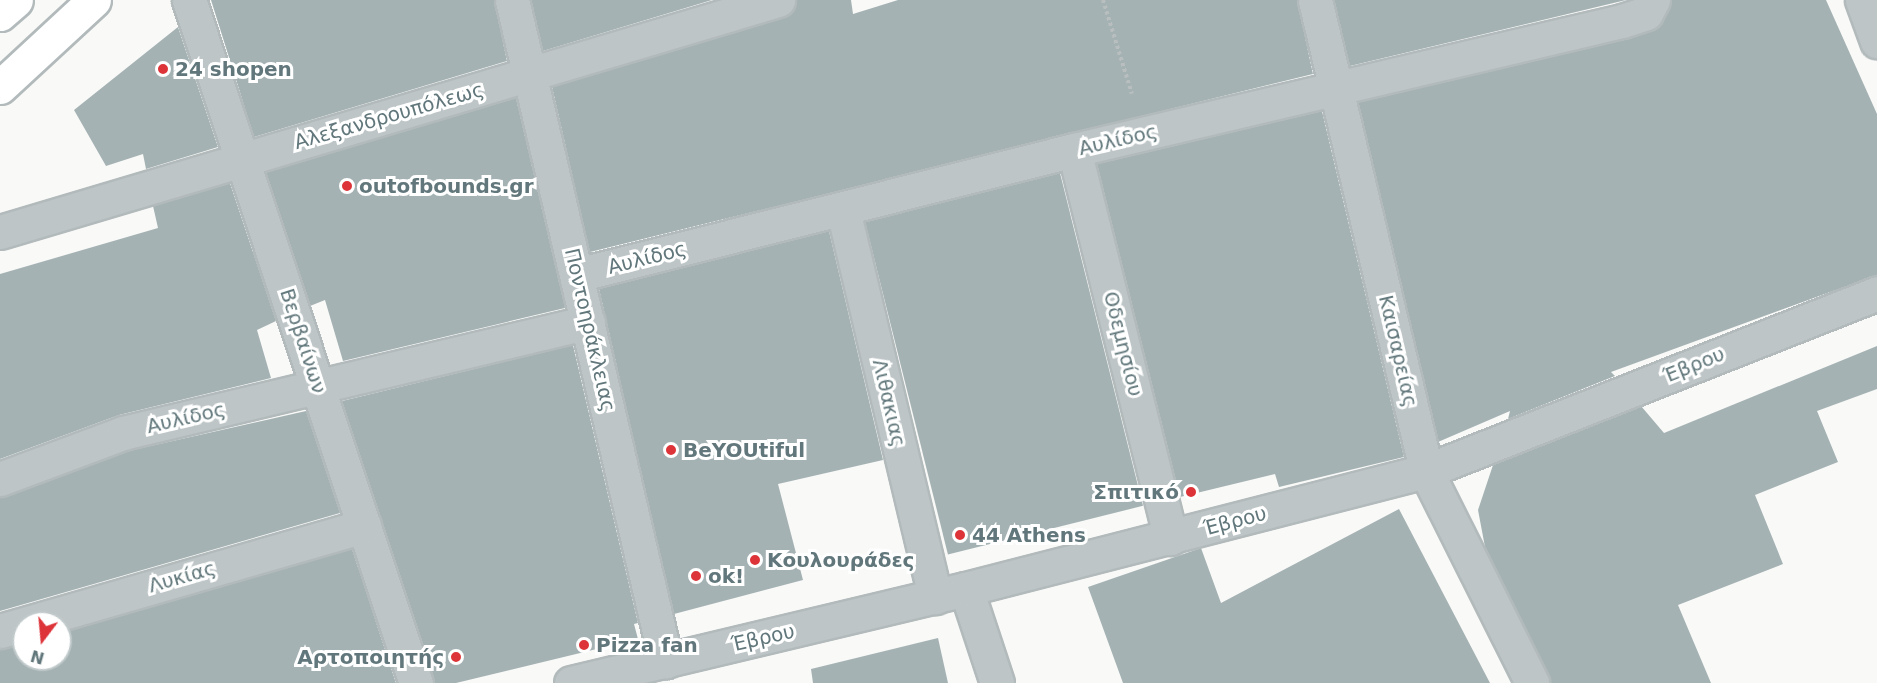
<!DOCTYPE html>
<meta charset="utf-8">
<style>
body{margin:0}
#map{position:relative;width:1877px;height:683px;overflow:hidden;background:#f9f9f7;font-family:"DejaVu Sans",sans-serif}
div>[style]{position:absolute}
.building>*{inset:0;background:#a5b2b4;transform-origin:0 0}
.path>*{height:4px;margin-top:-2px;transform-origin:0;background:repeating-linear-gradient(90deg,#b9bebf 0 3px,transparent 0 6px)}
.roads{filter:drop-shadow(2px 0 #b2babb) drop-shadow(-2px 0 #b2babb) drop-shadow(0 2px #b2babb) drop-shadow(0 -2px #b2babb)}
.minor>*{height:33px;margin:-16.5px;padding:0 16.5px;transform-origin:16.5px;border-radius:16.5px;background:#bec5c7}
.major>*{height:33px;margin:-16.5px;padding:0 16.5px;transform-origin:16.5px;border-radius:16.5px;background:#fff}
.dots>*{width:16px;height:16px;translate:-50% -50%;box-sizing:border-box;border:3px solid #fff;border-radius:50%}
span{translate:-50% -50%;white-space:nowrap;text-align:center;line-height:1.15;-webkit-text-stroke:6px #fff;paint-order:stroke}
.poi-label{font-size:20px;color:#61777b;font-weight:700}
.left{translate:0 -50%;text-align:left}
.right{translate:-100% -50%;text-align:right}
.street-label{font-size:20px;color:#61777b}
.north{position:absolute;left:12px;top:611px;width:60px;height:60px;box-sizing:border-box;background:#fff;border:2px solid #c0c9ca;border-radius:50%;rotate:196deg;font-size:16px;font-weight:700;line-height:24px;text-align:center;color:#61777b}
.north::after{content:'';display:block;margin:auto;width:21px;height:27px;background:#dd3439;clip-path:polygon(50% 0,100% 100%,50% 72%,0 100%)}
</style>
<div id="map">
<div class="building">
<div style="clip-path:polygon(211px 0,494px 0,507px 61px,254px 137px)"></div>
<div style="clip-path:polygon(531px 0,712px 0,543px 51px)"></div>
<div style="clip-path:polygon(796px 0,851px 0,853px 14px,898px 0,1297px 0,1313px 74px,590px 252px,552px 87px,783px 18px,792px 12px)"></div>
<div style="clip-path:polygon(1334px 0,1626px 0,1350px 66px)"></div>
<div style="clip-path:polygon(1672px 0,1826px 0,1877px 114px,1877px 275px,1611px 372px,1615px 376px,1508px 419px,1510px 411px,1438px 442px,1358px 102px,1628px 39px,1652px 31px,1662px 23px)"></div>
<div style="clip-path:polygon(178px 27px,218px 147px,146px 169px,143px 154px,106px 166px,74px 110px)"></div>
<div style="clip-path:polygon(516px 98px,565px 308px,343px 361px,325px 300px,310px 306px,266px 172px)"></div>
<div style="clip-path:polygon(1322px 111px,1404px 457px,1279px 487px,1275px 474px,1180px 497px,1097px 164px)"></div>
<div style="left:1060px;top:173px;width:343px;height:201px;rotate:76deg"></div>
<div style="clip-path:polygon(230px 183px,276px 321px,257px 330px,271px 378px,119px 415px,0 459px,0 274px,158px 228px,153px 206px)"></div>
<div style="clip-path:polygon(829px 231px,883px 460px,778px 484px,803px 580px,674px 614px,599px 289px)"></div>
<div style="clip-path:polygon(573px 345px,638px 623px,634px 624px,638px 639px,456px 683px,434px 683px,342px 401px)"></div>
<div style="clip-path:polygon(1877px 346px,1877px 389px,1817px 411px,1838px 462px,1755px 495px,1783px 564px,1678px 605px,1711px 683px,1551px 683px,1485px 547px,1478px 510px,1493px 465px,1641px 406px,1664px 433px)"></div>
<div style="clip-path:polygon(306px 411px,340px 513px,0 611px,0 497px,128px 451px)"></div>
<div style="clip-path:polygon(1399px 509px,1490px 683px,1123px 683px,1088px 587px,1201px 548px,1221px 603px)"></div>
<div style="clip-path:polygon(352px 549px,396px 683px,0 683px,0 649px,24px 644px,24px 659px,60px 659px,60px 633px)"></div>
<div style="clip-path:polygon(938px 638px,948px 683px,813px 683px,811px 669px)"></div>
</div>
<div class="path">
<div style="left:1103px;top:0;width:98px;rotate:72.9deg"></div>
</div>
<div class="roads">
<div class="minor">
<div style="left:189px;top:0;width:720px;rotate:71.62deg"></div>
<div style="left:512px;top:0;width:679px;rotate:76.89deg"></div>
<div style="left:1315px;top:0;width:484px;rotate:76.7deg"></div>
<div style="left:1426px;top:471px;width:237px;rotate:63.4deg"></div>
<div style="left:1862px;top:0;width:44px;rotate:69.9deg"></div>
<div style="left:1074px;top:150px;width:400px;rotate:76deg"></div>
<div style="left:843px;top:210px;width:398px;rotate:76.6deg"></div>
<div style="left:0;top:232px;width:812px;rotate:-16.6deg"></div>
<div style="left:577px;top:275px;width:512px;rotate:-14.12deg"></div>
<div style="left:1074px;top:150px;width:563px;rotate:-13.25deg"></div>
<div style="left:1622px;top:21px;width:25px;rotate:-18deg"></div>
<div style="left:1646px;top:13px;width:15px;rotate:-62deg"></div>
<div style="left:0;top:479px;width:131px;rotate:-20.5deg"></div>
<div style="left:123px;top:433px;width:478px;rotate:-13.4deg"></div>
<div style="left:966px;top:589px;width:99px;rotate:71.7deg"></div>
<div style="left:0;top:631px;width:379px;rotate:-16.1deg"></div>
<div style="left:571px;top:683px;width:406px;rotate:-13.4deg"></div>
<div style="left:966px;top:589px;width:475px;rotate:-14.4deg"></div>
<div style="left:1426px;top:471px;width:485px;rotate:-21.5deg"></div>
</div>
<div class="major">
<div style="left:0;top:14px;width:21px;rotate:-41deg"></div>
<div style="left:0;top:87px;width:128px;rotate:-42.8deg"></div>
</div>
</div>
<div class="dots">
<div style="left:163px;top:69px;background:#dd3439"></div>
<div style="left:347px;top:186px;background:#dd3439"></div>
<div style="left:671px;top:450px;background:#dd3439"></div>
<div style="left:1191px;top:492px;background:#dd3439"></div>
<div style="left:960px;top:535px;background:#dd3439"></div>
<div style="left:755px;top:560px;background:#dd3439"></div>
<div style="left:696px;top:576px;background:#dd3439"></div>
<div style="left:584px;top:645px;background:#dd3439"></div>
<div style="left:456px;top:657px;background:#dd3439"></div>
</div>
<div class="poi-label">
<span class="left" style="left:175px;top:69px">24 shopen</span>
<span class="left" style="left:359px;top:186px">outofbounds.gr</span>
<span class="left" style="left:683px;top:450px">BeYOUtiful</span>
<span class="right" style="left:1179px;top:492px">Σπιτικό</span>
<span class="left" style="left:972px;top:535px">44 Athens</span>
<span class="left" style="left:767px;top:560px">Κουλουράδες</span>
<span class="left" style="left:708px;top:576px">ok!</span>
<span class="left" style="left:596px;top:645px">Pizza fan</span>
<span class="right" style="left:444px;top:657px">Αρτοποιητής</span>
</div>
<div class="street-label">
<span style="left:389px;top:116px;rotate:-16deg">Αλεξανδρουπόλεως</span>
<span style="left:1118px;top:140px;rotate:-13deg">Αυλίδος</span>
<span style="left:647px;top:258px;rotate:-14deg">Αυλίδος</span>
<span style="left:590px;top:330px;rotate:77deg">Ποντοηράκλειας</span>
<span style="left:303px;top:341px;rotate:72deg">Βερβαίνων</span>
<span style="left:1123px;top:344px;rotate:76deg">Οδεμησίου</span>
<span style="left:1398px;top:351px;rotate:77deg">Καισαρείας</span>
<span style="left:1694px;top:365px;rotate:-22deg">Έβρου</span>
<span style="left:889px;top:403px;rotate:77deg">Λιθακιας</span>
<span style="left:186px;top:418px;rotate:-13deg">Αυλίδος</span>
<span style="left:1235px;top:521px;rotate:-15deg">Έβρου</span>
<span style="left:182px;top:577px;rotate:-16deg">Λυκίας</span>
<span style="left:763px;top:638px;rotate:-13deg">Έβρου</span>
</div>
<div class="north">N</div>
</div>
